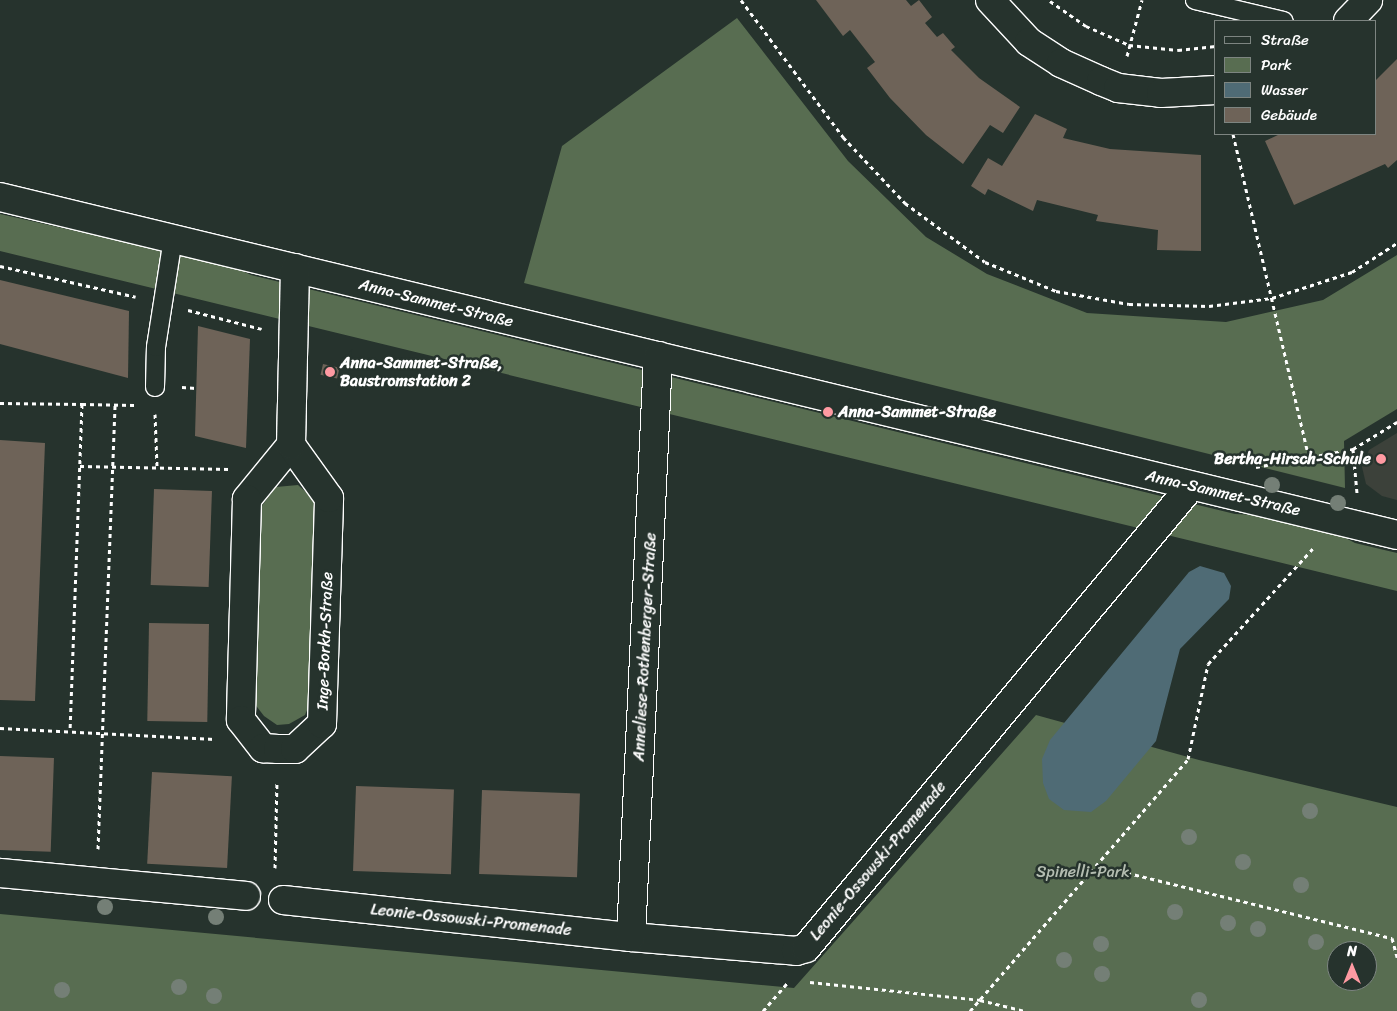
<!DOCTYPE html>
<meta charset="utf-8">
<style>
body{margin:0}
#map{position:relative;width:1397px;height:1011px;overflow:hidden;background:#26332d;font-family:Sriracha,sans-serif}
div>[style]{position:absolute}
.built>*{inset:0;background:#3c413a}
.green>*{inset:0;background:#586d51}
.water>*{inset:0;background:#4f6b75}
.building>*{inset:0;background:#6e6358;transform-origin:0 0}
.path>*{height:3px;margin-top:-1.5px;transform-origin:0;background:repeating-linear-gradient(90deg,#fff 0 4px,transparent 0 8px)}
.roads{filter:drop-shadow(1px 0 #fff) drop-shadow(-1px 0 #fff) drop-shadow(0 1px #fff) drop-shadow(0 -1px #fff)}
.service>*{height:18px;margin:-9px;padding:0 9px;transform-origin:9px;border-radius:9px;background:#26332d}
.minor>*{height:28px;margin:-14px;padding:0 14px;transform-origin:14px;border-radius:14px;background:#26332d}
.trees>*{width:16px;height:16px;margin:-8px;border-radius:50%;background:#747f76}
.dots>*{width:14px;height:14px;translate:-50% -50%;box-sizing:border-box;border:2px solid #26332d;border-radius:50%}
span{translate:-50% -50%;white-space:nowrap;text-align:center;line-height:1.15;-webkit-text-stroke:5px #26332d;paint-order:stroke}
.street-label{font-size:16px;color:#fff}
.poi-label{font-size:16px;color:#fff;font-weight:700}
.left{translate:0 -50%;text-align:left}
.right{translate:-100% -50%;text-align:right}
.park-label{font-size:16px;color:#b4bdb1}
.legend{position:absolute;left:1214px;top:20px;width:162px;height:115px;box-sizing:border-box;background:#26332d;border:1px solid #7d8581;margin:0;padding:6px 9px;list-style:none;font-size:15px;color:#fff}
.legend li{display:flex;align-items:center;gap:10px;height:25px}
.legend b{width:25px;border:1px solid #7d8581}
.north{position:absolute;left:1327px;top:941px;width:50px;height:50px;box-sizing:border-box;background:#26332d;border:1px solid #7d8581;border-radius:50%;rotate:0deg;font-size:14px;font-weight:700;line-height:20px;text-align:center;color:#fff}
.north::after{content:'';display:block;margin:auto;width:18px;height:22px;background:#ff9aa2;clip-path:polygon(50% 0,100% 100%,50% 72%,0 100%)}
</style>
<div id="map">
<div class="built">
<div style="clip-path:polygon(1397px 433px,1397px 500px,1382px 496px,1366px 484px,1362px 467px,1369px 450px)"></div>
</div>
<div class="green">
<div style="clip-path:polygon(737px 18px,848px 161px,926px 237px,987px 274px,1087px 313px,1226px 322px,1323px 300px,1397px 255px,1397px 409px,1344px 441px,1345px 488px,524px 283px,562px 146px)"></div>
<div style="clip-path:polygon(0 214px,232px 266px,251px 275px,1235px 514px,1258px 515px,1338px 534px,1355px 543px,1397px 553px,1397px 591px,0 251px)"></div>
<div style="clip-path:polygon(298px 485px,315px 500px,317px 509px,310px 703px,305px 715px,289px 724px,277px 725px,264px 716px,254px 703px,261px 507px,276px 487px)"></div>
<div style="clip-path:polygon(evenodd,1036px 715px,1199px 760px,1397px 807px,1397px 1011px,0 1011px,0 914px,794px 988px,1036px 715px,1337px 951px,1367px 951px,1367px 981px,1337px 981px,1337px 951px)"></div>
</div>
<div class="water">
<div style="clip-path:polygon(1200px 566px,1224px 573px,1231px 586px,1229px 599px,1180px 649px,1156px 741px,1106px 801px,1091px 812px,1064px 810px,1049px 799px,1043px 783px,1042px 759px,1050px 740px,1189px 572px)"></div>
</div>
<div class="building">
<div style="clip-path:polygon(816px 0,906px 0,911px 6px,919px 0,932px 17px,925px 23px,937px 37px,943px 33px,955px 47px,951px 50px,979px 78px,1020px 107px,1003px 133px,990px 125px,963px 164px,926px 135px,890px 98px,867px 68px,875px 62px,850px 30px,843px 36px)"></div>
<div style="clip-path:polygon(1397px 59px,1397px 160px,1388px 168px,1385px 164px,1294px 205px,1265px 141px,1280px 134px,1376px 134px,1376px 80px)"></div>
<div style="clip-path:polygon(1035px 114px,1067px 129px,1063px 138px,1110px 149px,1201px 155px,1201px 251px,1157px 250px,1158px 230px,1096px 221px,1098px 215px,1037px 200px,1033px 211px,988px 189px,985px 195px,971px 186px,988px 158px,1002px 166px)"></div>
<div style="clip-path:polygon(0 280px,129px 311px,128px 378px,0 344px)"></div>
<div style="clip-path:polygon(198px 326px,250px 339px,246px 448px,195px 436px)"></div>
<div style="left:323px;top:364px;width:17px;height:11px;rotate:13deg"></div>
<div style="clip-path:polygon(0 440px,45px 443px,35px 701px,0 700px)"></div>
<div style="left:154px;top:489px;width:58px;height:96px;rotate:2deg"></div>
<div style="left:149px;top:623px;width:60px;height:98px;rotate:1deg"></div>
<div style="left:0;top:756px;width:54px;height:94px;rotate:2deg"></div>
<div style="left:152px;top:772px;width:80px;height:92px;rotate:3deg"></div>
<div style="left:356px;top:786px;width:98px;height:85px;rotate:2deg"></div>
<div style="left:482px;top:790px;width:98px;height:84px;rotate:2deg"></div>
</div>
<div class="path">
<div style="left:741px;top:0;width:171px;rotate:53.3deg"></div>
<div style="left:843px;top:137px;width:91px;rotate:46.8deg"></div>
<div style="left:905px;top:203px;width:99px;rotate:36.4deg"></div>
<div style="left:985px;top:262px;width:77px;rotate:22.2deg"></div>
<div style="left:1056px;top:291px;width:74px;rotate:10.1deg"></div>
<div style="left:1129px;top:304px;width:80px;rotate:1.4deg"></div>
<div style="left:1209px;top:306px;width:64px;rotate:-7.2deg"></div>
<div style="left:1272px;top:298px;width:84px;rotate:-18deg"></div>
<div style="left:1352px;top:272px;width:54px;rotate:-32.8deg"></div>
<div style="left:1050px;top:1px;width:44px;rotate:34.8deg"></div>
<div style="left:1086px;top:26px;width:47px;rotate:23.8deg"></div>
<div style="left:1129px;top:45px;width:49px;rotate:5.8deg"></div>
<div style="left:1178px;top:50px;width:38px;rotate:-6deg"></div>
<div style="left:1127px;top:56px;width:58px;rotate:-75deg"></div>
<div style="left:1233px;top:134px;width:330px;rotate:76.8deg"></div>
<div style="left:0;top:266px;width:139px;rotate:12.8deg"></div>
<div style="left:188px;top:310px;width:76px;rotate:14.4deg"></div>
<div style="left:182px;top:387px;width:14px;rotate:4deg"></div>
<div style="left:0;top:403px;width:82px;rotate:0.7deg"></div>
<div style="left:82px;top:404px;width:327px;rotate:92.1deg"></div>
<div style="left:82px;top:404px;width:52px;rotate:1.1deg"></div>
<div style="left:155px;top:414px;width:53px;rotate:87.8deg"></div>
<div style="left:1353px;top:449px;width:44px;rotate:84.8deg"></div>
<div style="left:80px;top:466px;width:149px;rotate:1.2deg"></div>
<div style="left:1256px;top:467px;width:99px;rotate:-10.5deg"></div>
<div style="left:1353px;top:449px;width:52px;rotate:-31.5deg"></div>
<div style="left:0;top:728px;width:215px;rotate:2.9deg"></div>
<div style="left:98px;top:849px;width:444px;rotate:-87.8deg"></div>
<div style="left:1096px;top:865px;width:305px;rotate:13.9deg"></div>
<div style="left:1392px;top:938px;width:20px;rotate:75deg"></div>
<div style="left:275px;top:868px;width:86px;rotate:-88.7deg"></div>
<div style="left:810px;top:982px;width:171px;rotate:6deg"></div>
<div style="left:980px;top:1000px;width:46px;rotate:13.7deg"></div>
<div style="left:763px;top:1011px;width:37px;rotate:-49deg"></div>
<div style="left:970px;top:1011px;width:333px;rotate:-49.1deg"></div>
<div style="left:1188px;top:759px;width:97px;rotate:-78.1deg"></div>
<div style="left:1208px;top:664px;width:156px;rotate:-47.8deg"></div>
</div>
<div class="roads">
<div class="service">
<div style="left:1195px;top:0;width:91px;rotate:13.3deg"></div>
<div style="left:155px;top:387px;width:40px;rotate:-88.6deg"></div>
<div style="left:156px;top:347px;width:109px;rotate:-81.1deg"></div>
</div>
<div class="minor">
<div style="left:990px;top:0;width:57px;rotate:47.1deg"></div>
<div style="left:1029px;top:42px;width:38px;rotate:33deg"></div>
<div style="left:1061px;top:63px;width:44px;rotate:24.2deg"></div>
<div style="left:1101px;top:81px;width:18px;rotate:22deg"></div>
<div style="left:1118px;top:88px;width:43px;rotate:6.6deg"></div>
<div style="left:1161px;top:93px;width:55px;rotate:-3.1deg"></div>
<div style="left:1348px;top:21px;width:29px;rotate:-46deg"></div>
<div style="left:0;top:197px;width:1437px;rotate:13.6deg"></div>
<div style="left:291px;top:445px;width:70px;rotate:129.2deg"></div>
<div style="left:247px;top:499px;width:221px;rotate:91.6deg"></div>
<div style="left:241px;top:720px;width:36px;rotate:52deg"></div>
<div style="left:263px;top:748px;width:15px;rotate:4deg"></div>
<div style="left:278px;top:749px;width:17px"></div>
<div style="left:295px;top:749px;width:37px;rotate:-43deg"></div>
<div style="left:322px;top:724px;width:226px;rotate:-88.2deg"></div>
<div style="left:329px;top:498px;width:65px;rotate:-125.6deg"></div>
<div style="left:291px;top:445px;width:177px;rotate:-88.7deg"></div>
<div style="left:0;top:873px;width:247px;rotate:5.3deg"></div>
<div style="left:283px;top:900px;width:350px;rotate:6.1deg"></div>
<div style="left:631px;top:937px;width:166px;rotate:4.8deg"></div>
<div style="left:796px;top:951px;width:10px;rotate:-17deg"></div>
<div style="left:806px;top:948px;width:601px;rotate:-50.19deg"></div>
<div style="left:631px;top:937px;width:582px;rotate:-87.34deg"></div>
</div>
</div>
<div class="trees">
<div style="left:1272px;top:485px"></div>
<div style="left:1338px;top:503px"></div>
<div style="left:1310px;top:811px"></div>
<div style="left:1189px;top:837px"></div>
<div style="left:1243px;top:862px"></div>
<div style="left:1301px;top:885px"></div>
<div style="left:105px;top:907px"></div>
<div style="left:1175px;top:912px"></div>
<div style="left:216px;top:917px"></div>
<div style="left:1228px;top:923px"></div>
<div style="left:1258px;top:929px"></div>
<div style="left:1316px;top:942px"></div>
<div style="left:1101px;top:944px"></div>
<div style="left:1064px;top:960px"></div>
<div style="left:1102px;top:974px"></div>
<div style="left:179px;top:987px"></div>
<div style="left:62px;top:990px"></div>
<div style="left:214px;top:996px"></div>
<div style="left:1199px;top:1000px"></div>
</div>
<div class="dots">
<div style="left:330px;top:372px;background:#ff9aa2"></div>
<div style="left:828px;top:412px;background:#ff9aa2"></div>
<div style="left:1381px;top:459px;background:#ff9aa2"></div>
</div>
<div class="street-label">
<span style="left:436px;top:303px;rotate:14deg">Anna-Sammet-Straße</span>
<span style="left:1223px;top:493px;rotate:13deg">Anna-Sammet-Straße</span>
<span style="left:325px;top:641px;rotate:-88deg">Inge-Borkh-Straße</span>
<span style="left:645px;top:647px;rotate:-87deg">Anneliese-Rothenberger-Straße</span>
<span style="left:878px;top:861px;rotate:-50deg">Leonie-Ossowski-Promenade</span>
<span style="left:471px;top:920px;rotate:6deg">Leonie-Ossowski-Promenade</span>
</div>
<div class="poi-label">
<span class="left" style="left:340px;top:372px">Anna-Sammet-Straße,<br>Baustromstation 2</span>
<span class="left" style="left:838px;top:412px">Anna-Sammet-Straße</span>
<span class="right" style="left:1371px;top:459px">Bertha-Hirsch-Schule</span>
</div>
<div class="park-label">
<span style="left:1083px;top:872px">Spinelli-Park</span>
</div>
<ul class="legend">
<li><b style="height:6px;background:#26332d"></b>Straße</li>
<li><b style="height:14px;background:#586d51"></b>Park</li>
<li><b style="height:14px;background:#4f6b75"></b>Wasser</li>
<li><b style="height:14px;background:#6e6358"></b>Gebäude</li>
</ul>
<div class="north">N</div>
</div>
